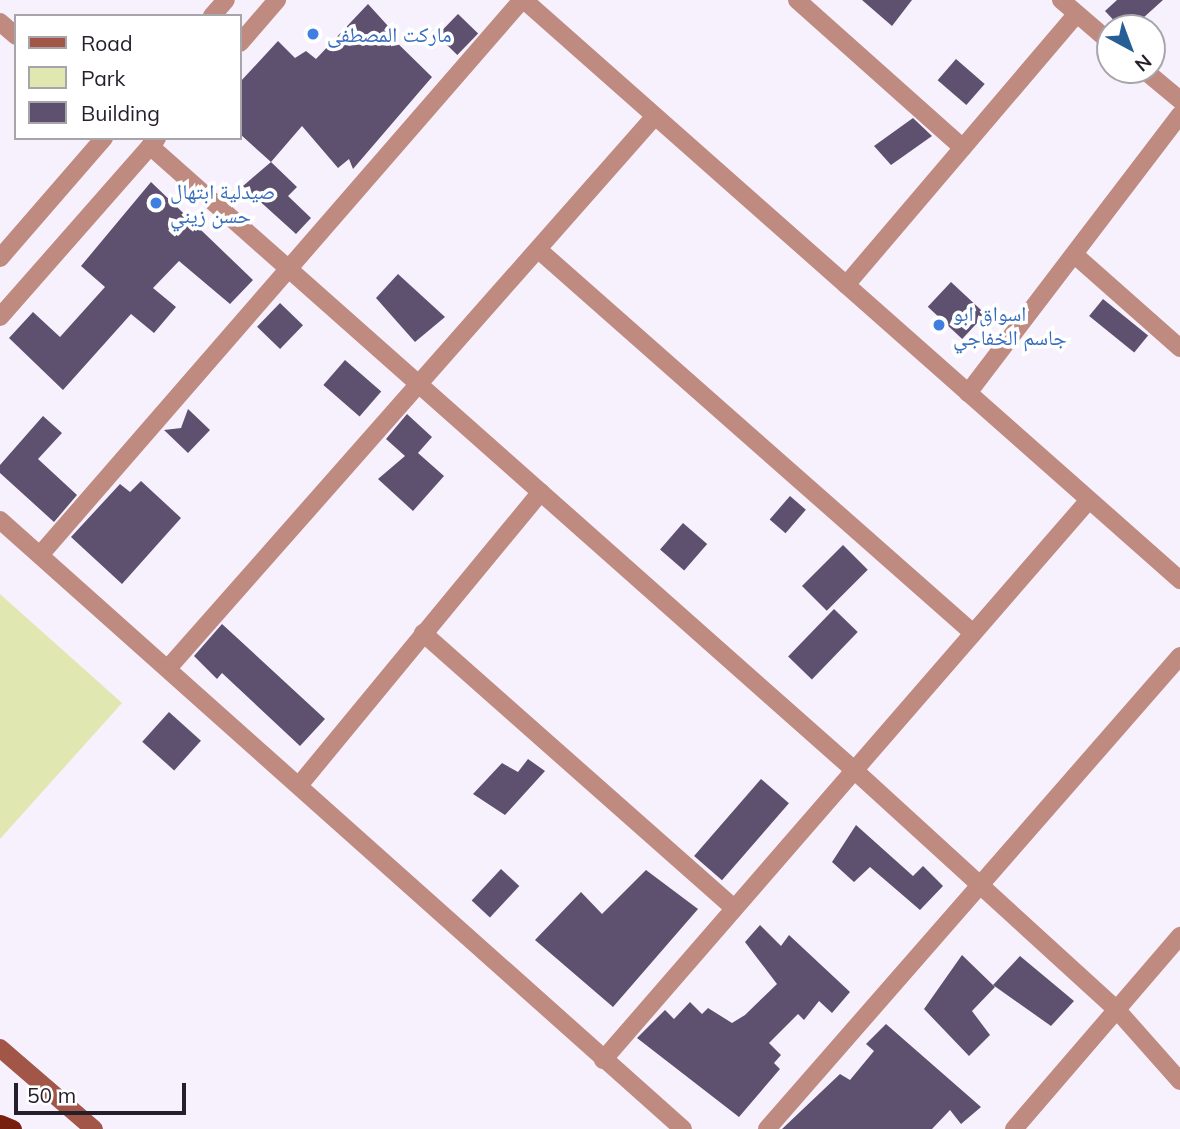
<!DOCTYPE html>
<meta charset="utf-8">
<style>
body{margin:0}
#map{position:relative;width:1180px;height:1129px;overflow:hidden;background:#f7f1fe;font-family:Mulish,"Noto Naskh Arabic",sans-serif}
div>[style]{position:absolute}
.green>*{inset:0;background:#e1e7b1}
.building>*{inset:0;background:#5d516f;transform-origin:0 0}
.minor>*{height:18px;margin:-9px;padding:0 9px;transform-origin:9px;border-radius:9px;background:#bf8a7f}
.tertiary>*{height:18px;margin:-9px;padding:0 9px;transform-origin:9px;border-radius:9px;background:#bf8a7f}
.secondary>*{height:18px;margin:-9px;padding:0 9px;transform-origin:9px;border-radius:9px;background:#a15647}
.trunk>*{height:19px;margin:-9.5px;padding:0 9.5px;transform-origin:9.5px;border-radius:9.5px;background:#782010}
.dots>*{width:19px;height:19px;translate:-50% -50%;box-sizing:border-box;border:4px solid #fff;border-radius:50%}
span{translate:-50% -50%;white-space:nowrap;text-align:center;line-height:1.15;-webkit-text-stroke:7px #fff;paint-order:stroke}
.shop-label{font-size:21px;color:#366cbe}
.left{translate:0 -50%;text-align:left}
.legend{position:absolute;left:14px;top:14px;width:228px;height:126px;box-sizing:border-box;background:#fff;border:2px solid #a8a5aa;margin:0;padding:9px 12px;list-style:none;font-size:21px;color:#251f2b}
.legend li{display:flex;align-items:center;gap:14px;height:35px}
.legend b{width:35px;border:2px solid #a8a5aa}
.north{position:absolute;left:1096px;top:14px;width:70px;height:70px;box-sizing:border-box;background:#fff;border:2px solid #a8a5aa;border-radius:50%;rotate:139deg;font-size:19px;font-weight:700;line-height:28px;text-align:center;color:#251f2b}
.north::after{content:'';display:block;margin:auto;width:24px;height:32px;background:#265e96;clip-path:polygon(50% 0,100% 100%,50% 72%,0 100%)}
.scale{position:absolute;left:14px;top:1083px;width:172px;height:32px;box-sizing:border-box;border:4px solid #251f2b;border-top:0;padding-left:9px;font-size:21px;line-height:24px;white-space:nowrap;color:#251f2b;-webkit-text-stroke:5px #fff;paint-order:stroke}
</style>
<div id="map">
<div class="green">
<div style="clip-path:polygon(0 594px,122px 703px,0 839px)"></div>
</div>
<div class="building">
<div style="clip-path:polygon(862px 0,912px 0,892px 26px)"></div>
<div style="clip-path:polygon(1117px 0,1163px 0,1132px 28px,1121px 28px,1105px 11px)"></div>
<div style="clip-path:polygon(368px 4px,388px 26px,384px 30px,432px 77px,353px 169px,349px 159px,338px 168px,302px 126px,271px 162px,240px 134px,240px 82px,278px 41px,295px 58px,306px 51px,316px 59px)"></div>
<div style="left:458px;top:14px;width:28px;height:30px;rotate:44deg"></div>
<div style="left:956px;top:59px;width:38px;height:28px;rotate:41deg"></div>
<div style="clip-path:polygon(913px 118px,932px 136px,891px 165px,874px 146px)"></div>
<div style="clip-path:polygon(271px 162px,297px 187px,288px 196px,311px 218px,296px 234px,243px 186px)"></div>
<div style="clip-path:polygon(151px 182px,253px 280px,230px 304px,179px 261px,153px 288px,176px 307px,154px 333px,131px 314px,63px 390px,9px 338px,33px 312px,60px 337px,105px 287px,81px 266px)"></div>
<div style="clip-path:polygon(398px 274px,445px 317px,415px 342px,376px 298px)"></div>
<div style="left:951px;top:282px;width:47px;height:34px;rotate:43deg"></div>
<div style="left:1103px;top:299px;width:58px;height:22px;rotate:39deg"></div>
<div style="left:280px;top:303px;width:32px;height:33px;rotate:44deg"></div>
<div style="left:345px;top:360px;width:48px;height:33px;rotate:41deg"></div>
<div style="clip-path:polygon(188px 409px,210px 430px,188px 453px,164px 430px,181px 428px)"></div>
<div style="clip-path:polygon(407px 414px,432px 437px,418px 453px,444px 476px,413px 511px,378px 479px,405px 456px,386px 439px)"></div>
<div style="clip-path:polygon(43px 416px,62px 433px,38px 459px,77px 495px,54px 522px,0 473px,0 465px)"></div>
<div style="clip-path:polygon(141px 481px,181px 518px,122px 584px,71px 537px,120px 484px,130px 492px)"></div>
<div style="left:790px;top:496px;width:21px;height:31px;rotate:41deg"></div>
<div style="left:683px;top:523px;width:32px;height:35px;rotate:41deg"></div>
<div style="left:843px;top:545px;width:35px;height:58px;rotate:45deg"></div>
<div style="left:834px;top:609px;width:33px;height:66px;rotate:44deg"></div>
<div style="clip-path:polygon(222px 624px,325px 719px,300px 746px,222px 673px,217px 679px,194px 656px)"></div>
<div style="left:169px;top:712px;width:43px;height:40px;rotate:42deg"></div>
<div style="clip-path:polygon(528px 759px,545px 771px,505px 815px,473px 794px,502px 763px,518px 772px)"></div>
<div style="left:761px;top:779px;width:37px;height:102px;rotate:41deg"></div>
<div style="clip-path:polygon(856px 825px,913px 876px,923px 866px,943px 886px,920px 910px,870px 867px,854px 882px,832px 862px)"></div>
<div style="left:501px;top:869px;width:25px;height:43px;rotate:43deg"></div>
<div style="clip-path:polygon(646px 870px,698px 909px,613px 1007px,535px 940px,581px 892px,602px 914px)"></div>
<div style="clip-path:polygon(760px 925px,781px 946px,789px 935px,850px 992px,832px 1013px,819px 1001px,804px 1020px,798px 1014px,769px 1043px,781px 1055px,774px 1063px,780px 1069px,739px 1117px,637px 1038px,665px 1010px,674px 1019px,690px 1002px,702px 1014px,708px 1008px,732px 1023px,745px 1015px,777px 984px,745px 942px)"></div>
<div style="clip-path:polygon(962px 955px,995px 987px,972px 1011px,990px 1035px,969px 1056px,924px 1009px)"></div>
<div style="clip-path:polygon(1020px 956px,1074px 1001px,1051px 1026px,993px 985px)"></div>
<div style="clip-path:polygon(886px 1024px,981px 1107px,961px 1124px,950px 1110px,932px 1129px,782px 1129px,840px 1074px,850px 1080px,874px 1051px,866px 1044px)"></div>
</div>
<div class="minor">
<div style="left:524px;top:0;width:876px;rotate:41.48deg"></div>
<div style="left:797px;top:0;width:222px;rotate:41.7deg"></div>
<div style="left:1061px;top:0;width:65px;rotate:40.6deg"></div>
<div style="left:0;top:22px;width:21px;rotate:41deg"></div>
<div style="left:1144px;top:70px;width:47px;rotate:39.8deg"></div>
<div style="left:150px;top:146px;width:939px;rotate:41.55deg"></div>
<div style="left:853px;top:769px;width:357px;rotate:42.4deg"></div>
<div style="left:1117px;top:1010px;width:95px;rotate:48.4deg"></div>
<div style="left:541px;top:252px;width:576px;rotate:41.41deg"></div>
<div style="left:1076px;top:256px;width:139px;rotate:41.5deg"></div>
<div style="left:846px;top:285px;width:356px;rotate:-49.6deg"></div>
<div style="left:968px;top:393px;width:350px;rotate:-52.7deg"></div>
<div style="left:0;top:520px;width:915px;rotate:41.72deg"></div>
<div style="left:40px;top:555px;width:735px;rotate:-49.03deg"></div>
<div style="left:423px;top:633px;width:414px;rotate:41.5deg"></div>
<div style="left:170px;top:666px;width:733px;rotate:-48.59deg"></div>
<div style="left:301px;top:783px;width:377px;rotate:-50.5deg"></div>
<div style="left:603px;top:1060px;width:741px;rotate:-49.05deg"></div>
<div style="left:767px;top:1129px;width:628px;rotate:-48.87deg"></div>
<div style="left:1014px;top:1129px;width:255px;rotate:-49.3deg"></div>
</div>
<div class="tertiary">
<div style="left:212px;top:16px;width:21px;rotate:-49deg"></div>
<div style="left:240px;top:43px;width:57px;rotate:-49.3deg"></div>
<div style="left:0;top:258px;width:159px;rotate:-49.1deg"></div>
<div style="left:0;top:317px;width:238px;rotate:-48.7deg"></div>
</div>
<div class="secondary">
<div style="left:0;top:1048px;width:124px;rotate:40.8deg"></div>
</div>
<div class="trunk">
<div style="left:0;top:1124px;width:13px;rotate:23deg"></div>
</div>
<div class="dots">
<div style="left:313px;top:34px;background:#3f7fe0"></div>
<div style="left:156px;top:203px;background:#3f7fe0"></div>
<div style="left:939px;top:325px;background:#3f7fe0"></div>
</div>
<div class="shop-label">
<span class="left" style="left:327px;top:34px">ماركت المصطفى</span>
<span class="left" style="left:170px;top:203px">صيدلية ابتهال<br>حسن زيني</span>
<span class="left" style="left:953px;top:325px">اسواق ابو<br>جاسم الخفاجي</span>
</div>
<ul class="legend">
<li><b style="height:9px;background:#a15647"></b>Road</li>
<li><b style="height:19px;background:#e1e7b1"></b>Park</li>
<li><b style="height:19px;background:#5d516f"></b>Building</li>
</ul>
<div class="north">N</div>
<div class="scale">50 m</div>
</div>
